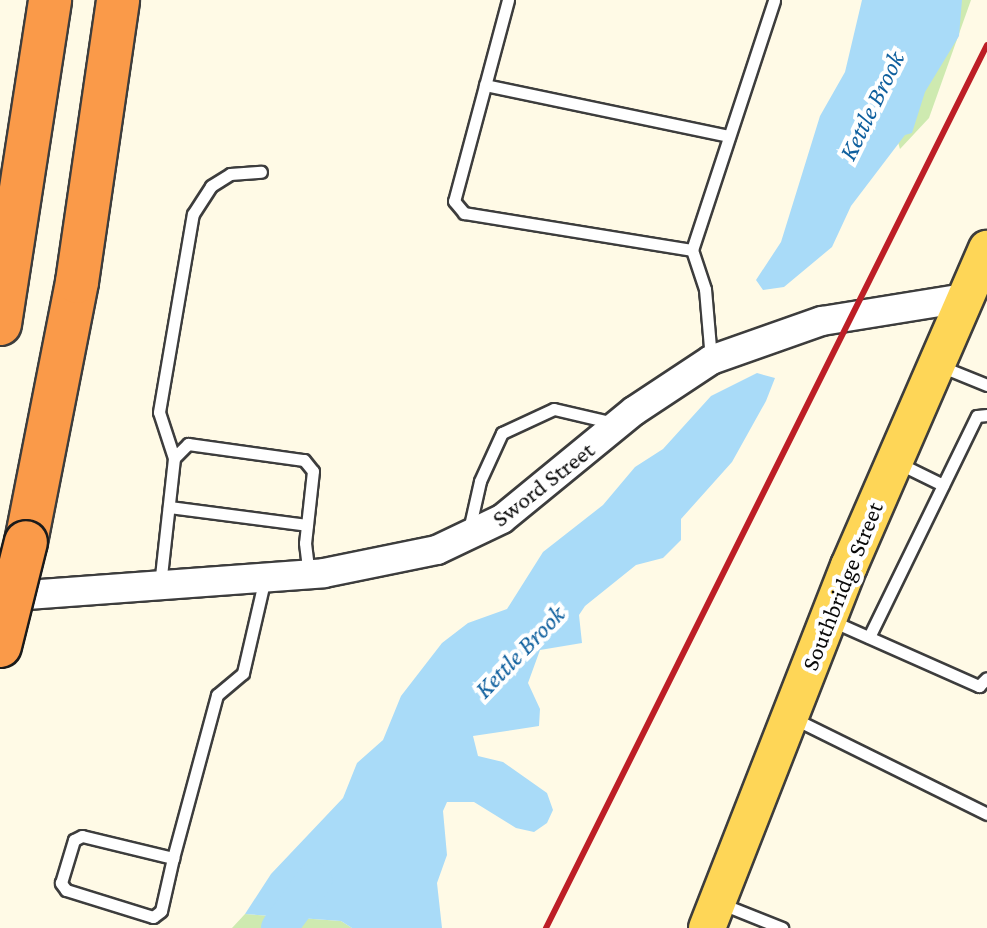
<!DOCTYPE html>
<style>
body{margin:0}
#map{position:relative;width:987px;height:928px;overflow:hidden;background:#fffae6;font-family:"Crimson Pro",serif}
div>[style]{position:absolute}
.green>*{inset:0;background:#ceeab0}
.water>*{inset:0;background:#a9dbf8}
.river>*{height:36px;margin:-18px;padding:0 18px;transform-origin:18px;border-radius:18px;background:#a9dbf8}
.roads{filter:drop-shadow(2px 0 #3d3d3d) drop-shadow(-2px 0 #3d3d3d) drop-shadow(0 2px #3d3d3d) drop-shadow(0 -2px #3d3d3d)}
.service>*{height:11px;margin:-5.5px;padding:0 5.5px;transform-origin:5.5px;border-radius:5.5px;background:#fff}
.tertiary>*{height:28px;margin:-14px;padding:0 14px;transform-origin:14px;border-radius:14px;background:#fff}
.primary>*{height:36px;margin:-18px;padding:0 18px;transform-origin:18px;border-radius:18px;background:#fed657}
.motorway>*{height:42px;margin:-21px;padding:0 21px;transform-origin:21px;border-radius:21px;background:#fa9a49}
.rail>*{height:6px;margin:-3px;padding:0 3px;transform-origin:3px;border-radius:3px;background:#bd1e26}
.bridges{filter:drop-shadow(2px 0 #1b1b1b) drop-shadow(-2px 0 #1b1b1b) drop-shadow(0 2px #1b1b1b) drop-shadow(0 -2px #1b1b1b)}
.motorway-bridge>*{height:42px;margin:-21px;padding:0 21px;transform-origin:21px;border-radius:21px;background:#fa9a49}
span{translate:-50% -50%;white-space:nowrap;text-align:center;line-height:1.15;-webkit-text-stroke:8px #fff;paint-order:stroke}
.street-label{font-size:24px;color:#0a0a0a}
.water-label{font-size:26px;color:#10609e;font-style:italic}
</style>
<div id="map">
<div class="green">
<div style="clip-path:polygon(929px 0,971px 0,929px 118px,900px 149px,897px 139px)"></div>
<div style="clip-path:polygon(245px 914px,341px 921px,352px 928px,232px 928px)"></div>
</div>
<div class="water">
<div style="clip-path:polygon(862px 0,962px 0,959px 36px,925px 92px,912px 133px,905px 135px,851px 206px,832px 247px,784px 287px,763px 290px,756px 280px,781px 242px,820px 116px,845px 72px)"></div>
<div style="clip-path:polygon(757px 373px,775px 378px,766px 401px,732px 462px,681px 519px,681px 540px,663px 558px,636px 565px,585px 606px,579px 615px,582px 643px,540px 650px,528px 683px,540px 709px,539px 726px,473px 736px,478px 756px,503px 762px,547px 793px,553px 810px,547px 823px,534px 832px,516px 828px,474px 802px,447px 802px,443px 811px,447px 855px,437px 883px,442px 928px,352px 928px,341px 921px,245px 914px,271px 874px,343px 798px,357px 763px,383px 740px,401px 696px,442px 643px,468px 623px,507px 609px,543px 552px,603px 505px,635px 467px,663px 449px,711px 396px)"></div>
</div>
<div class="river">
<div style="left:279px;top:928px;width:59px;rotate:-53.3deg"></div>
</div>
<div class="roads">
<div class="service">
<div style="left:508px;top:0;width:208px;rotate:105deg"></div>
<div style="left:454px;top:201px;width:16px;rotate:50deg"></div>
<div style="left:464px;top:213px;width:231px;rotate:9.2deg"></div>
<div style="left:485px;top:85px;width:249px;rotate:11.8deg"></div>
<div style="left:711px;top:359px;width:70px;rotate:-94.9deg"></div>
<div style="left:705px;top:289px;width:41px;rotate:-108.4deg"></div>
<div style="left:692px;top:250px;width:263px;rotate:-71.8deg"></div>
<div style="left:940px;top:366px;width:51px;rotate:22deg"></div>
<div style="left:174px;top:458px;width:48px;rotate:-108.1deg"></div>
<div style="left:159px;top:412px;width:201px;rotate:-80.3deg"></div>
<div style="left:193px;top:214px;width:33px;rotate:-57deg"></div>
<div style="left:211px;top:186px;width:22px;rotate:-32deg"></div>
<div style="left:230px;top:174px;width:31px;rotate:-4deg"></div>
<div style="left:898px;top:463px;width:50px;rotate:26.1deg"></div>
<div style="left:169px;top:507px;width:139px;rotate:7.4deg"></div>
<div style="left:469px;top:530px;width:50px;rotate:-77.3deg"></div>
<div style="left:480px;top:481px;width:53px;rotate:-65.4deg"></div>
<div style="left:502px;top:433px;width:57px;rotate:-24.8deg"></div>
<div style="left:554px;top:409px;width:62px;rotate:13.1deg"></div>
<div style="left:160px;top:585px;width:128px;rotate:-83.7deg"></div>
<div style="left:174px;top:458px;width:20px;rotate:-45deg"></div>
<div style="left:188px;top:444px;width:117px;rotate:7.9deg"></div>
<div style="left:304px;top:460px;width:14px;rotate:51deg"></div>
<div style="left:313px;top:471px;width:72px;rotate:96.3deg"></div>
<div style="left:305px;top:543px;width:31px;rotate:83deg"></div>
<div style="left:832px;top:621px;width:161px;rotate:23.9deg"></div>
<div style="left:979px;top:686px;width:11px;rotate:-45deg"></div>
<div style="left:869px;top:637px;width:246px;rotate:-64deg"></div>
<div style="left:977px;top:416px;width:10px;rotate:-6deg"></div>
<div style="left:795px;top:719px;width:214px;rotate:26.3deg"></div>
<div style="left:173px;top:858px;width:54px;rotate:102.8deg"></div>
<div style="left:161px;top:911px;width:10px;rotate:143deg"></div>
<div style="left:153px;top:917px;width:91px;rotate:-162.8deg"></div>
<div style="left:66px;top:890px;width:9px;rotate:-126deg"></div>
<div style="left:61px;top:883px;width:45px;rotate:-73.2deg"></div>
<div style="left:74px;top:840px;width:9px;rotate:-27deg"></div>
<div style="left:82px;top:836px;width:94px;rotate:13.6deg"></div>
<div style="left:173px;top:858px;width:169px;rotate:-74.9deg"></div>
<div style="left:217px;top:695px;width:34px;rotate:-40deg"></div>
<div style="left:243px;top:673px;width:98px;rotate:-77deg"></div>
<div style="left:722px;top:904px;width:65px;rotate:21.8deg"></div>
</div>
<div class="tertiary">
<div style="left:0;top:597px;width:325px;rotate:-4.2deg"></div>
<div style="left:324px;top:573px;width:115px;rotate:-11.5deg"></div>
<div style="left:437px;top:550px;width:72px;rotate:-25.5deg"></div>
<div style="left:502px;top:519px;width:171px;rotate:-39.3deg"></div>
<div style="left:634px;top:411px;width:92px;rotate:-33.5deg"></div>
<div style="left:711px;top:360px;width:118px;rotate:-19.4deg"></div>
<div style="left:822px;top:321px;width:144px;rotate:-9.2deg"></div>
</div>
<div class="primary">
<div style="left:707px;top:928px;width:389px;rotate:-68.6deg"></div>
<div style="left:849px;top:566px;width:346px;rotate:-66.5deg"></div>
</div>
<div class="motorway">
<div style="left:0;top:324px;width:328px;rotate:-81.2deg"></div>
<div style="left:26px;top:542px;width:265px;rotate:-78.9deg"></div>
<div style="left:77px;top:282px;width:285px;rotate:-81.7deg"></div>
</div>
</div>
<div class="rail">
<div style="left:546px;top:928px;width:987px;rotate:-63.46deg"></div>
</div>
<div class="bridges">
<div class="motorway-bridge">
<div style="left:0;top:646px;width:107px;rotate:-76deg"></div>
</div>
</div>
<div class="street-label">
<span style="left:543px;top:484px;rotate:-38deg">Sword Street</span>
<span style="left:842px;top:586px;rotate:-68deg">Southbridge Street</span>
</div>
<div class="water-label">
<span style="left:872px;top:106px;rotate:-64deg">Kettle Brook</span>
<span style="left:520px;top:652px;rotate:-46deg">Kettle Brook</span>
</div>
</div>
